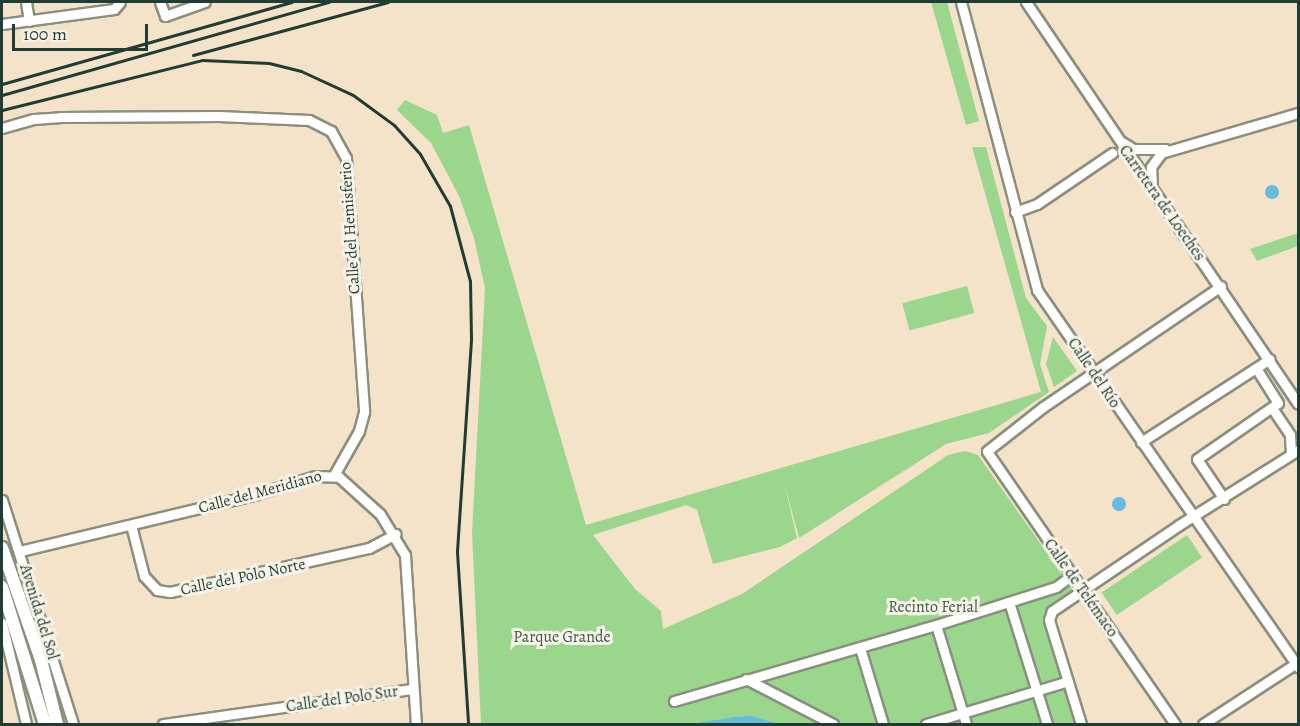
<!DOCTYPE html>
<meta charset="utf-8">
<style>
body{margin:0}
#map{position:relative;width:1300px;height:726px;overflow:hidden;background:#f4e2c9;font-family:Alegreya,serif}
div>[style]{position:absolute}
.green>*{inset:0;background:#9ad78c;transform-origin:0 0}
.water>*{inset:0;background:#66bbe2}
.round{border-radius:50%}
.roads{filter:drop-shadow(2px 0 #8a907e) drop-shadow(-2px 0 #8a907e) drop-shadow(0 2px #8a907e) drop-shadow(0 -2px #8a907e)}
.minor>*{height:9px;margin:-4.5px;padding:0 4.5px;transform-origin:4.5px;border-radius:4.5px;background:#fff}
.major>*{height:12px;margin:-6px;padding:0 6px;transform-origin:6px;border-radius:6px;background:#fff}
.rail>*{height:3px;margin:-1.5px;padding:0 1.5px;transform-origin:1.5px;border-radius:1.5px;background:#1f3d34}
span{translate:-50% -50%;white-space:nowrap;text-align:center;line-height:1.15;-webkit-text-stroke:6px #f7f3e8;paint-order:stroke}
.street-label{font-size:16px;color:#1f3d34}
.park-label{font-size:16px;color:#385c46}
.frame{position:absolute;inset:0;border:3px solid #1f3d34;pointer-events:none}
.scale{position:absolute;left:12px;top:24px;width:136px;height:27px;box-sizing:border-box;border:3px solid #1f3d34;border-top:0;padding-left:8px;font-size:18px;line-height:21px;white-space:nowrap;color:#1f3d34;-webkit-text-stroke:4px #f7f3e8;paint-order:stroke}
</style>
<div id="map">
<div class="green">
<div style="clip-path:polygon(931px 2px,947px 2px,979px 121px,966px 125px)"></div>
<div style="clip-path:polygon(405px 100px,437px 115px,443px 133px,469px 125px,586px 525px,1041px 392px,972px 147px,986px 147px,1026px 298px,1047px 326px,1040px 364px,1049px 392px,989px 433px,946px 444px,799px 538px,784px 482px,797px 538px,780px 547px,713px 564px,697px 510px,686px 505px,593px 535px,635px 589px,661px 611px,663px 629px,742px 594px,948px 455px,965px 451px,978px 455px,1075px 593px,1049px 620px,1081px 724px,481px 724px,472px 533px,485px 288px,474px 238px,459px 196px,431px 143px,397px 110px)"></div>
<div style="clip-path:polygon(1298px 233px,1298px 246px,1257px 261px,1250px 249px)"></div>
<div style="left:967px;top:286px;width:28px;height:67px;rotate:75deg"></div>
<div style="clip-path:polygon(1053px 337px,1077px 371px,1054px 387px,1046px 364px)"></div>
<div style="left:1187px;top:535px;width:27px;height:103px;rotate:56deg"></div>
</div>
<div class="water">
<div class="round" style="left:1265px;top:185px;width:14px;height:14px"></div>
<div class="round" style="left:1112px;top:497px;width:14px;height:14px"></div>
<div style="clip-path:polygon(751px 716px,779px 724px,691px 724px,735px 717px)"></div>
</div>
<div class="roads">
<div class="minor">
<div style="left:26px;top:2px;width:19px;rotate:81deg"></div>
<div style="left:160px;top:2px;width:15px;rotate:70deg"></div>
<div style="left:165px;top:16px;width:42px;rotate:-19.3deg"></div>
<div style="left:961px;top:2px;width:298px;rotate:75.2deg"></div>
<div style="left:1037px;top:290px;width:459px;rotate:55.3deg"></div>
<div style="left:1026px;top:2px;width:485px;rotate:55.9deg"></div>
<div style="left:2px;top:24px;width:113px;rotate:-7.6deg"></div>
<div style="left:114px;top:9px;width:9px;rotate:-49deg"></div>
<div style="left:2px;top:128px;width:33px;rotate:-16deg"></div>
<div style="left:34px;top:119px;width:27px;rotate:-4deg"></div>
<div style="left:61px;top:117px;width:158px;rotate:-0.4deg"></div>
<div style="left:219px;top:116px;width:90px;rotate:2.5deg"></div>
<div style="left:309px;top:120px;width:25px;rotate:27deg"></div>
<div style="left:331px;top:131px;width:31px;rotate:61deg"></div>
<div style="left:346px;top:158px;width:255px;rotate:85.9deg"></div>
<div style="left:364px;top:412px;width:20px;rotate:105deg"></div>
<div style="left:359px;top:431px;width:51px;rotate:119.6deg"></div>
<div style="left:1122px;top:142px;width:13px;rotate:32deg"></div>
<div style="left:1133px;top:149px;width:32px"></div>
<div style="left:1152px;top:185px;width:18px;rotate:-93deg"></div>
<div style="left:1151px;top:167px;width:17px;rotate:-54deg"></div>
<div style="left:1161px;top:153px;width:143px;rotate:-16.3deg"></div>
<div style="left:1015px;top:212px;width:23px;rotate:-20deg"></div>
<div style="left:1037px;top:204px;width:91px;rotate:-34.2deg"></div>
<div style="left:1272px;top:408px;width:32px;rotate:56deg"></div>
<div style="left:1290px;top:435px;width:19px;rotate:87deg"></div>
<div style="left:1141px;top:442px;width:153px;rotate:-32.8deg"></div>
<div style="left:1224px;top:499px;width:48px;rotate:-124deg"></div>
<div style="left:1197px;top:459px;width:98px;rotate:-34.7deg"></div>
<div style="left:1278px;top:403px;width:41px;rotate:-122.2deg"></div>
<div style="left:2px;top:500px;width:235px;rotate:72.4deg"></div>
<div style="left:131px;top:525px;width:53px;rotate:75.7deg"></div>
<div style="left:144px;top:576px;width:19px;rotate:47deg"></div>
<div style="left:157px;top:590px;width:13px;rotate:9deg"></div>
<div style="left:170px;top:592px;width:204px;rotate:-12.5deg"></div>
<div style="left:369px;top:548px;width:30px;rotate:-28deg"></div>
<div style="left:20px;top:551px;width:244px;rotate:-13.5deg"></div>
<div style="left:257px;top:494px;width:61px;rotate:-17.2deg"></div>
<div style="left:315px;top:476px;width:24px;rotate:2deg"></div>
<div style="left:339px;top:477px;width:55px;rotate:42.1deg"></div>
<div style="left:380px;top:514px;width:48px;rotate:58.6deg"></div>
<div style="left:405px;top:555px;width:169px;rotate:86.3deg"></div>
<div style="left:1009px;top:602px;width:128px;rotate:72.7deg"></div>
<div style="left:2px;top:623px;width:104px;rotate:76.6deg"></div>
<div style="left:936px;top:625px;width:103px;rotate:73.1deg"></div>
<div style="left:860px;top:648px;width:79px;rotate:73.2deg"></div>
<div style="left:746px;top:679px;width:98px;rotate:27.3deg"></div>
<div style="left:674px;top:701px;width:273px;rotate:-16.2deg"></div>
<div style="left:936px;top:625px;width:126px;rotate:-17.6deg"></div>
<div style="left:1056px;top:587px;width:20px;rotate:-37deg"></div>
<div style="left:163px;top:724px;width:252px;rotate:-8deg"></div>
<div style="left:926px;top:724px;width:148px;rotate:-16.8deg"></div>
<div style="left:1081px;top:724px;width:109px;rotate:-107.1deg"></div>
<div style="left:1049px;top:620px;width:9px;rotate:-72deg"></div>
<div style="left:1052px;top:611px;width:153px;rotate:-34.1deg"></div>
<div style="left:1179px;top:525px;width:141px;rotate:-32.2deg"></div>
<div style="left:1175px;top:724px;width:331px;rotate:-124.6deg"></div>
<div style="left:987px;top:451px;width:71px;rotate:-38.2deg"></div>
<div style="left:1043px;top:407px;width:215px;rotate:-34.2deg"></div>
<div style="left:1203px;top:724px;width:113px;rotate:-33.1deg"></div>
</div>
<div class="major">
<div style="left:2px;top:548px;width:119px;rotate:70.8deg"></div>
<div style="left:41px;top:660px;width:66px;rotate:76deg"></div>
<div style="left:2px;top:587px;width:144px;rotate:72.6deg"></div>
</div>
</div>
<div class="rail">
<div style="left:193px;top:55px;width:202px;rotate:-15.2deg"></div>
<div style="left:2px;top:84px;width:301px;rotate:-15.8deg"></div>
<div style="left:2px;top:95px;width:340px;rotate:-15.9deg"></div>
<div style="left:2px;top:110px;width:206px;rotate:-14deg"></div>
<div style="left:202px;top:60px;width:67px;rotate:2.6deg"></div>
<div style="left:269px;top:63px;width:33px;rotate:14deg"></div>
<div style="left:301px;top:71px;width:57px;rotate:24.8deg"></div>
<div style="left:353px;top:95px;width:51px;rotate:36.2deg"></div>
<div style="left:394px;top:125px;width:39px;rotate:48deg"></div>
<div style="left:420px;top:154px;width:60px;rotate:60deg"></div>
<div style="left:450px;top:206px;width:78px;rotate:75.1deg"></div>
<div style="left:470px;top:281px;width:59px;rotate:89deg"></div>
<div style="left:471px;top:340px;width:212px;rotate:93.8deg"></div>
<div style="left:457px;top:552px;width:172px;rotate:86.3deg"></div>
</div>
<div class="street-label">
<span style="left:1162px;top:203px;rotate:55deg">Carretera de Loeches</span>
<span style="left:350px;top:228px;rotate:-94deg">Calle del Hemisferio</span>
<span style="left:1094px;top:373px;rotate:56deg">Calle del Río</span>
<span style="left:260px;top:492px;rotate:-15deg">Calle del Meridiano</span>
<span style="left:243px;top:577px;rotate:-12deg">Calle del Polo Norte</span>
<span style="left:1081px;top:588px;rotate:55deg">Calle de Telémaco</span>
<span style="left:39px;top:612px;rotate:73deg">Avenida del Sol</span>
<span style="left:342px;top:699px;rotate:-8deg">Calle del Polo Sur</span>
</div>
<div class="park-label">
<span style="left:933px;top:607px">Recinto Ferial</span>
<span style="left:562px;top:637px">Parque Grande</span>
</div>
<div class="frame"></div>
<div class="scale">100 m</div>
</div>
